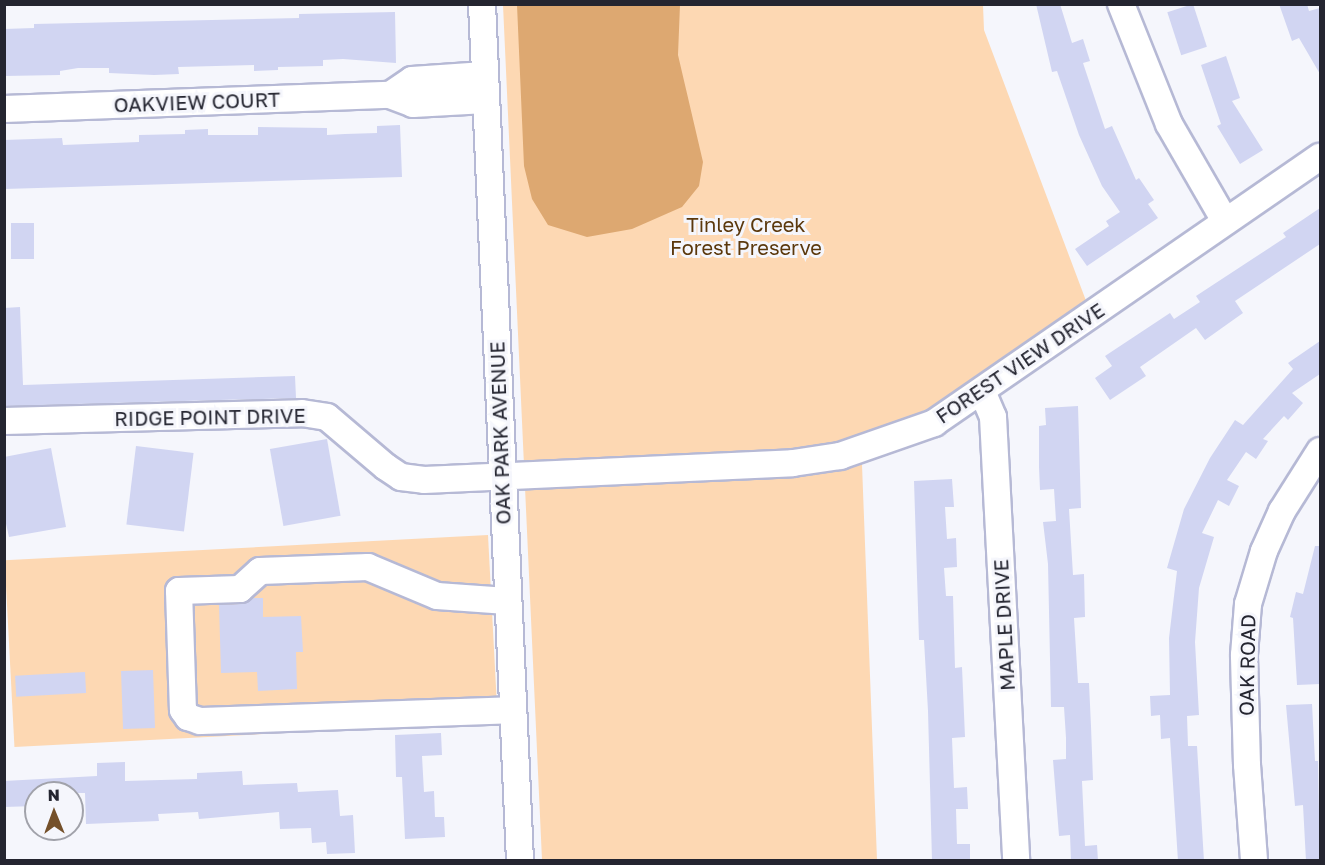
<!DOCTYPE html>
<style>
body{margin:0}
#map{position:relative;width:1325px;height:865px;overflow:hidden;background:#f5f6fc;font-family:"Golos Text",sans-serif}
div>[style]{position:absolute}
.green>*{inset:0;background:#fdd8b3;transform-origin:0 0}
.water>*{inset:0;background:#dda871}
.building>*{inset:0;background:#d1d5f2;transform-origin:0 0}
.roads{filter:drop-shadow(2px 0 #b6b9d5) drop-shadow(-2px 0 #b6b9d5) drop-shadow(0 2px #b6b9d5) drop-shadow(0 -2px #b6b9d5)}
.minor>*{height:26px;margin:-13px;padding:0 13px;transform-origin:13px;border-radius:13px;background:#fff}
span{translate:-50% -50%;white-space:nowrap;text-align:center;line-height:1.15;-webkit-text-stroke:6px #f5f6fc;paint-order:stroke}
.street-label{font-size:20px;color:#242530}
.park-label{font-size:20px;color:#5b380c}
.frame{position:absolute;inset:0;border:6px solid #242530;pointer-events:none}
.north{position:absolute;left:24px;top:781px;width:60px;height:60px;box-sizing:border-box;background:#f5f6fc;border:2px solid #a1a2aa;border-radius:50%;rotate:359deg;font-size:16px;font-weight:700;line-height:24px;text-align:center;color:#242530}
.north::after{content:'';display:block;margin:auto;width:21px;height:27px;background:#74502a;clip-path:polygon(50% 0,100% 100%,50% 72%,0 100%)}
</style>
<div id="map">
<div class="green">
<div style="clip-path:polygon(503px 5px,983px 5px,984px 30px,1088px 306px,939px 404px,861px 438px,877px 860px,542px 860px)"></div>
<div style="left:488px;top:535px;width:187px;height:484px;rotate:87deg"></div>
</div>
<div class="water">
<div style="clip-path:polygon(517px 5px,680px 5px,678px 55px,703px 162px,699px 186px,682px 207px,632px 229px,587px 237px,548px 225px,532px 199px,524px 166px)"></div>
</div>
<div class="building">
<div style="clip-path:polygon(1036px 4px,1060px 4px,1072px 43px,1083px 39px,1090px 61px,1083px 63px,1105px 129px,1112px 126px,1136px 180px,1139px 178px,1154px 200px,1148px 204px,1158px 218px,1087px 266px,1075px 249px,1109px 226px,1106px 221px,1120px 212px,1102px 186px,1079px 135px,1057px 71px,1052px 72px)"></div>
<div style="left:1193px;top:4px;width:45px;height:27px;rotate:72deg"></div>
<div style="clip-path:polygon(1279px 4px,1307px 4px,1309px 11px,1320px 8px,1320px 74px,1299px 38px,1292px 41px)"></div>
<div style="clip-path:polygon(395px 12px,396px 63px,343px 59px,323px 60px,323px 66px,278px 67px,278px 70px,254px 71px,254px 65px,178px 67px,179px 74px,154px 75px,109px 73px,109px 68px,78px 68px,60px 71px,60px 75px,4px 76px,4px 29px,34px 28px,34px 24px,299px 18px,299px 14px)"></div>
<div style="clip-path:polygon(1226px 56px,1240px 98px,1232px 101px,1263px 150px,1240px 164px,1217px 126px,1221px 124px,1201px 65px)"></div>
<div style="clip-path:polygon(400px 125px,402px 177px,4px 189px,4px 140px,62px 138px,63px 145px,139px 142px,139px 135px,185px 134px,185px 130px,208px 129px,208px 135px,258px 135px,258px 127px,327px 128px,327px 135px,345px 134px,377px 133px,377px 126px)"></div>
<div style="clip-path:polygon(1320px 208px,1320px 244px,1235px 301px,1243px 313px,1205px 340px,1196px 328px,1140px 367px,1146px 376px,1110px 400px,1095px 378px,1112px 366px,1105px 356px,1170px 313px,1174px 319px,1200px 302px,1196px 296px,1286px 237px,1283px 233px)"></div>
<div style="left:11px;top:223px;width:23px;height:36px"></div>
<div style="clip-path:polygon(20px 307px,23px 385px,295px 376px,296px 398px,4px 406px,4px 308px)"></div>
<div style="clip-path:polygon(1320px 341px,1320px 374px,1292px 393px,1303px 403px,1288px 420px,1284px 416px,1263px 439px,1268px 441px,1256px 459px,1246px 452px,1227px 480px,1239px 486px,1229px 506px,1218px 500px,1202px 533px,1214px 537px,1199px 588px,1195px 642px,1199px 715px,1187px 716px,1188px 746px,1197px 746px,1204px 861px,1178px 861px,1170px 738px,1161px 739px,1160px 715px,1151px 716px,1150px 696px,1170px 695px,1169px 638px,1177px 571px,1167px 568px,1184px 509px,1210px 458px,1235px 420px,1243px 425px,1293px 369px,1288px 363px)"></div>
<div style="clip-path:polygon(1078px 406px,1081px 508px,1069px 509px,1073px 575px,1084px 574px,1085px 617px,1074px 618px,1078px 683px,1089px 683px,1091px 726px,1093px 780px,1082px 781px,1085px 846px,1097px 845px,1098px 861px,1071px 861px,1070px 835px,1059px 836px,1053px 760px,1066px 759px,1066px 738px,1064px 707px,1051px 707px,1048px 564px,1043px 522px,1056px 521px,1054px 489px,1040px 490px,1039px 467px,1039px 426px,1046px 425px,1045px 408px)"></div>
<div style="left:327px;top:439px;width:78px;height:58px;rotate:80deg"></div>
<div style="left:136px;top:446px;width:58px;height:79px;rotate:7deg"></div>
<div style="clip-path:polygon(51px 448px,66px 527px,9px 537px,4px 515px,4px 457px)"></div>
<div style="clip-path:polygon(952px 479px,954px 507px,945px 507px,947px 539px,956px 538px,957px 567px,944px 568px,946px 596px,953px 596px,955px 668px,962px 667px,965px 737px,952px 738px,954px 788px,967px 787px,968px 809px,956px 809px,957px 844px,970px 844px,970px 861px,932px 861px,928px 711px,924px 640px,919px 640px,914px 481px)"></div>
<div style="clip-path:polygon(1315px 546px,1320px 546px,1320px 684px,1297px 685px,1293px 618px,1290px 617px,1296px 592px,1303px 594px)"></div>
<div style="clip-path:polygon(252px 598px,263px 598px,263px 617px,301px 616px,303px 652px,296px 652px,297px 689px,258px 691px,257px 672px,221px 673px,219px 605px,240px 604px)"></div>
<div style="left:153px;top:670px;width:58px;height:32px;rotate:88deg"></div>
<div style="left:85px;top:672px;width:21px;height:70px;rotate:87deg"></div>
<div style="clip-path:polygon(1312px 704px,1315px 761px,1318px 761px,1320px 861px,1306px 861px,1303px 805px,1295px 806px,1286px 705px)"></div>
<div style="clip-path:polygon(441px 733px,442px 755px,422px 756px,424px 792px,434px 791px,435px 817px,444px 817px,445px 837px,405px 839px,402px 777px,396px 777px,395px 735px)"></div>
<div style="clip-path:polygon(125px 762px,125px 781px,197px 779px,197px 773px,242px 771px,243px 785px,297px 783px,298px 792px,338px 790px,340px 816px,353px 815px,355px 853px,327px 854px,326px 842px,312px 843px,311px 828px,280px 829px,279px 812px,199px 819px,198px 812px,158px 814px,159px 821px,86px 824px,85px 793px,36px 793px,36px 806px,4px 807px,4px 781px,97px 776px,97px 763px)"></div>
</div>
<div class="roads">
<div class="minor">
<div style="left:482px;top:4px;width:857px;rotate:87.46deg"></div>
<div style="left:1121px;top:4px;width:129px;rotate:68.2deg"></div>
<div style="left:1169px;top:124px;width:112px;rotate:60deg"></div>
<div style="left:390px;top:95px;width:27px;rotate:-34deg"></div>
<div style="left:412px;top:80px;width:73px;rotate:-3.9deg"></div>
<div style="left:4px;top:109px;width:386px;rotate:-2.1deg"></div>
<div style="left:390px;top:95px;width:25px;rotate:21deg"></div>
<div style="left:413px;top:104px;width:73px;rotate:-3.1deg"></div>
<div style="left:982px;top:391px;width:28px;rotate:67deg"></div>
<div style="left:993px;top:417px;width:444px;rotate:87deg"></div>
<div style="left:4px;top:421px;width:298px;rotate:-1.5deg"></div>
<div style="left:302px;top:413px;width:25px;rotate:9deg"></div>
<div style="left:327px;top:417px;width:77px;rotate:40.3deg"></div>
<div style="left:386px;top:467px;width:18px;rotate:34deg"></div>
<div style="left:401px;top:477px;width:23px;rotate:7deg"></div>
<div style="left:424px;top:480px;width:369px;rotate:-2.6deg"></div>
<div style="left:793px;top:463px;width:48px;rotate:-8.5deg"></div>
<div style="left:840px;top:456px;width:100px;rotate:-19.3deg"></div>
<div style="left:934px;top:423px;width:469px;rotate:-34.6deg"></div>
<div style="left:507px;top:601px;width:70px;rotate:-175.9deg"></div>
<div style="left:437px;top:596px;width:75px;rotate:-157.2deg"></div>
<div style="left:368px;top:567px;width:108px;rotate:177.9deg"></div>
<div style="left:260px;top:571px;width:27px;rotate:138deg"></div>
<div style="left:240px;top:589px;width:61px;rotate:178.1deg"></div>
<div style="left:179px;top:591px;width:119px;rotate:88.1deg"></div>
<div style="left:183px;top:710px;width:9px;rotate:54deg"></div>
<div style="left:188px;top:717px;width:13px;rotate:18deg"></div>
<div style="left:200px;top:721px;width:312px;rotate:-2deg"></div>
<div style="left:1254px;top:860px;width:95px;rotate:-94.2deg"></div>
<div style="left:1247px;top:765px;width:110px;rotate:-91.6deg"></div>
<div style="left:1244px;top:655px;width:51px;rotate:-85.5deg"></div>
<div style="left:1248px;top:604px;width:55px;rotate:-73.2deg"></div>
<div style="left:1264px;top:551px;width:44px;rotate:-65.8deg"></div>
<div style="left:1282px;top:511px;width:71px;rotate:-57.7deg"></div>
</div>
</div>
<div class="street-label">
<span style="left:197px;top:102px;rotate:-2deg">OAKVIEW COURT</span>
<span style="left:1020px;top:363px;rotate:-34deg">FOREST VIEW DRIVE</span>
<span style="left:210px;top:417px;rotate:-1deg">RIDGE POINT DRIVE</span>
<span style="left:500px;top:433px;rotate:-92deg">OAK PARK AVENUE</span>
<span style="left:1004px;top:625px;rotate:-93deg">MAPLE DRIVE</span>
<span style="left:1247px;top:665px;rotate:-89deg">OAK ROAD</span>
</div>
<div class="park-label">
<span style="left:746px;top:236px">Tinley Creek<br>Forest Preserve</span>
</div>
<div class="frame"></div>
<div class="north">N</div>
</div>
